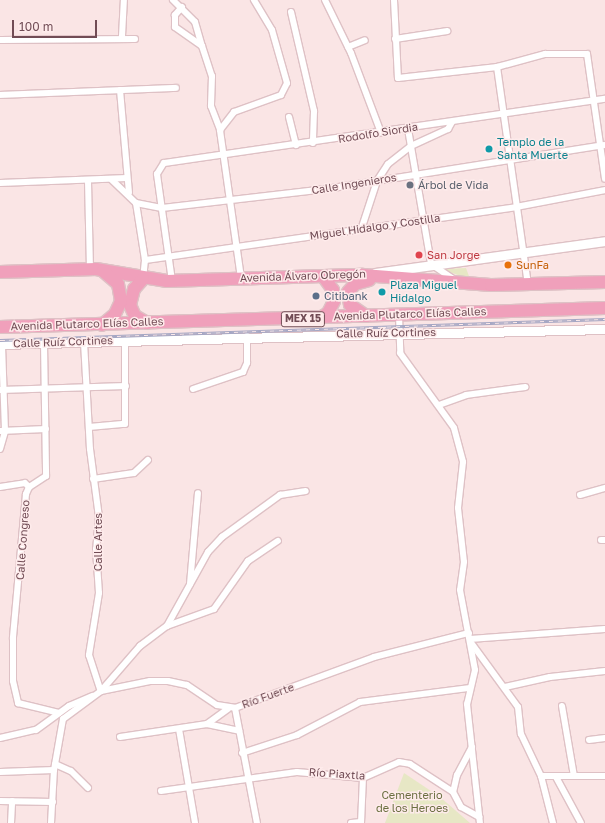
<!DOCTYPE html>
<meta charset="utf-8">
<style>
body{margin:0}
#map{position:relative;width:605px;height:823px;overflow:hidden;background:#fae5e5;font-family:"Golos Text",sans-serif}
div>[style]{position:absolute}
.green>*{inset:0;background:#e7e7c5}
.roads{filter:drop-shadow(1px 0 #dec1c5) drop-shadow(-1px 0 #dec1c5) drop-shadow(0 1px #dec1c5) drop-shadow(0 -1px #dec1c5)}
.street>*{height:6px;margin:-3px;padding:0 3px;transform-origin:3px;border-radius:3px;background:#fff}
.secondary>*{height:9px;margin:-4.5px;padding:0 4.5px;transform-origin:4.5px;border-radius:4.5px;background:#fff}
.highway>*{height:12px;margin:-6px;padding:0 6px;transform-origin:6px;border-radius:6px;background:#f0a0bb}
.rail>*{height:3px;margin-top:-1.5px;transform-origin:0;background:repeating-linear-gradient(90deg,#feebeb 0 4.5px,#a4a6c3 0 9px);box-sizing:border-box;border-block:1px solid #a4a6c3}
.dots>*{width:11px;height:11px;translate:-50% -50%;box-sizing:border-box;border:2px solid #feebeb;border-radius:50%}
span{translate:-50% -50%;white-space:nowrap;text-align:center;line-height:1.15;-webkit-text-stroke:3px #feebeb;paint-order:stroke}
.shield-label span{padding:1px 3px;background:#feebeb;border:1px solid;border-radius:3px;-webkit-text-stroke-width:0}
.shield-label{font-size:10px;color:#714c55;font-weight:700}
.street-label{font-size:11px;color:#714c55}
.culture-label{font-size:11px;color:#0d838f}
.left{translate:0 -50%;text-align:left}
.worship-label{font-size:11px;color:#5b616d}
.health-label{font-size:11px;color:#be3a42}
.food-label{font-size:11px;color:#c56008}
.service-label{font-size:11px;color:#4e5e75}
.park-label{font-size:11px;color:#6c7042}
.scale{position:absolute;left:12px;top:20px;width:85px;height:18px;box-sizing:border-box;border:2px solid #714c55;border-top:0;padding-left:5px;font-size:12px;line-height:14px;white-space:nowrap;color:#714c55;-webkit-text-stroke:3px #feebeb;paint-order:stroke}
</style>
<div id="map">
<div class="green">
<div style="clip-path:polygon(466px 268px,470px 279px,440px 269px)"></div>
<div style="clip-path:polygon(404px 773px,440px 797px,470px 823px,385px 823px)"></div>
</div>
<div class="roads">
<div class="street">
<div style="left:173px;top:0;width:31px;rotate:45deg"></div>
<div style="left:195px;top:22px;width:25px;rotate:74deg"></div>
<div style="left:325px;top:0;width:59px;rotate:63.9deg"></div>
<div style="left:351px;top:53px;width:85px;rotate:69.4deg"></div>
<div style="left:394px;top:0;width:78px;rotate:87.1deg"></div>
<div style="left:398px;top:78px;width:100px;rotate:-6.3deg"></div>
<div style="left:497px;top:67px;width:50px;rotate:-15.2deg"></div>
<div style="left:545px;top:54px;width:42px"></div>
<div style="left:587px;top:54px;width:126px;rotate:81.8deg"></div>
<div style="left:182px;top:7px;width:11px;rotate:131deg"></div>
<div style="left:175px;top:15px;width:12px;rotate:90deg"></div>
<div style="left:175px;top:27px;width:33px;rotate:35deg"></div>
<div style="left:202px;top:46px;width:32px;rotate:72deg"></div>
<div style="left:212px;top:76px;width:30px;rotate:92deg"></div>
<div style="left:211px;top:106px;width:26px;rotate:69deg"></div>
<div style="left:291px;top:12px;width:102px;rotate:76.9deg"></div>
<div style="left:314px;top:111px;width:32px;rotate:92deg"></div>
<div style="left:122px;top:36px;width:36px;rotate:-87deg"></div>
<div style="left:395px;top:39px;width:53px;rotate:-8.7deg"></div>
<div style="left:0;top:40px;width:135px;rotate:-0.4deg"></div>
<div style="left:348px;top:47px;width:18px;rotate:-22deg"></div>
<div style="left:497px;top:67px;width:219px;rotate:81.9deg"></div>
<div style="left:120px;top:90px;width:103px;rotate:85deg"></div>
<div style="left:0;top:95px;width:176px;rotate:-2.3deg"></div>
<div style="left:289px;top:117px;width:29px;rotate:76deg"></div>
<div style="left:408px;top:129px;width:137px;rotate:80.3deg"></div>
<div style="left:431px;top:264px;width:29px;rotate:34deg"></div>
<div style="left:112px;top:180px;width:33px;rotate:44deg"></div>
<div style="left:136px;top:203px;width:26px;rotate:11deg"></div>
<div style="left:162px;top:208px;width:165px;rotate:-6.6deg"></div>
<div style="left:326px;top:189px;width:282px;rotate:-9deg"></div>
<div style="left:88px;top:181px;width:88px;rotate:88.7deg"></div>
<div style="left:0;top:183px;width:127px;rotate:-2.3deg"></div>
<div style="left:136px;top:203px;width:58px;rotate:81deg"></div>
<div style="left:145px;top:260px;width:18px;rotate:96deg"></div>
<div style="left:361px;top:230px;width:52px;rotate:-71.9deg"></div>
<div style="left:377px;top:181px;width:20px;rotate:-57deg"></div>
<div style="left:388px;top:164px;width:29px;rotate:-38deg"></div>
<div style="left:411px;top:146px;width:41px;rotate:-24.7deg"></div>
<div style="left:448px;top:129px;width:8px;rotate:-60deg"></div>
<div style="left:145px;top:260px;width:375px;rotate:-8.1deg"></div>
<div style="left:516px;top:207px;width:91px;rotate:-10.8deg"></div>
<div style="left:241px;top:278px;width:149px;rotate:-98.1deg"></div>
<div style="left:220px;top:130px;width:23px;rotate:-52deg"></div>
<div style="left:234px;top:112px;width:50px;rotate:-19.9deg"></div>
<div style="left:281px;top:95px;width:13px;rotate:-63deg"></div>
<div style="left:287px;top:83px;width:55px;rotate:-105.8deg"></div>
<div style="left:272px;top:30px;width:35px;rotate:-121deg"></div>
<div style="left:172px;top:281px;width:108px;rotate:-98deg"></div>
<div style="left:157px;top:174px;width:13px;rotate:-58deg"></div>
<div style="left:164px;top:163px;width:446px;rotate:-8.3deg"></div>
<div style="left:399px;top:315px;width:38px;rotate:88deg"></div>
<div style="left:400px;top:353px;width:92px;rotate:54.2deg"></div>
<div style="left:454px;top:428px;width:35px;rotate:75deg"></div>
<div style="left:463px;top:462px;width:46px;rotate:96.2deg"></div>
<div style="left:458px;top:508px;width:54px;rotate:83.7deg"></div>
<div style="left:464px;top:562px;width:28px;rotate:98deg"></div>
<div style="left:460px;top:590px;width:81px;rotate:79.4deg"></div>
<div style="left:475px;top:670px;width:35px;rotate:103deg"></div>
<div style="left:467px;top:704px;width:120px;rotate:83.8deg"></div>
<div style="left:84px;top:342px;width:107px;rotate:86.8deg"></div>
<div style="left:90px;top:449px;width:69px;rotate:82.5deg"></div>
<div style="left:99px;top:517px;width:32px;rotate:95deg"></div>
<div style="left:96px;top:549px;width:44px;rotate:86.1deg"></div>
<div style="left:99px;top:593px;width:63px;rotate:99.2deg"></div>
<div style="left:89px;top:655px;width:38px;rotate:72deg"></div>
<div style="left:101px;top:691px;width:60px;rotate:-49.1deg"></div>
<div style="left:140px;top:646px;width:34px;rotate:-37deg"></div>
<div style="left:167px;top:626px;width:50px;rotate:-19.9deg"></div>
<div style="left:214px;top:609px;width:59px;rotate:-54.7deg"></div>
<div style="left:248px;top:561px;width:36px;rotate:-34deg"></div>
<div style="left:44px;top:343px;width:133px;rotate:89.1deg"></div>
<div style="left:46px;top:476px;width:20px;rotate:147deg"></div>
<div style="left:29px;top:487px;width:8px;rotate:113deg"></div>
<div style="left:26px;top:494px;width:145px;rotate:95.2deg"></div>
<div style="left:13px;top:638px;width:43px;rotate:90deg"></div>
<div style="left:13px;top:681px;width:23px;rotate:77deg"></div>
<div style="left:18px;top:703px;width:42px;rotate:13.7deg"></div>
<div style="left:193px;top:389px;width:53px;rotate:-18.8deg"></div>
<div style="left:243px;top:372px;width:10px;rotate:-66deg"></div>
<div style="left:247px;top:363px;width:27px;rotate:-90deg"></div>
<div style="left:0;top:390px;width:126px;rotate:-1.8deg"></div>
<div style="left:439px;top:405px;width:29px;rotate:-20deg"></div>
<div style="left:466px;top:395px;width:60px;rotate:-7.7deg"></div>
<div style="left:89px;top:427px;width:36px;rotate:-5deg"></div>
<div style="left:125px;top:424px;width:84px;rotate:-90deg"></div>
<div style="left:0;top:431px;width:46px;rotate:-2.5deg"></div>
<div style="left:0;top:449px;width:19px;rotate:-74deg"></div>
<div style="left:5px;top:431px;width:87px;rotate:-92deg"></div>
<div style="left:93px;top:479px;width:41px;rotate:-8.3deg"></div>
<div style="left:134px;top:473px;width:19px;rotate:-43deg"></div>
<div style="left:0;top:487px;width:25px;rotate:-9deg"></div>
<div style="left:25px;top:483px;width:6px;rotate:45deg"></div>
<div style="left:580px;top:495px;width:26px;rotate:-16deg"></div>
<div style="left:601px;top:540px;width:4px"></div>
<div style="left:190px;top:584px;width:91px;rotate:-85deg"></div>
<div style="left:167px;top:626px;width:85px;rotate:-61deg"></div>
<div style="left:208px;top:552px;width:21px;rotate:-47deg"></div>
<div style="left:222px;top:537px;width:72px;rotate:-35.9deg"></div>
<div style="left:280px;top:495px;width:26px;rotate:-9deg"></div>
<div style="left:470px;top:639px;width:135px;rotate:-4.2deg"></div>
<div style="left:472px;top:644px;width:78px;rotate:53.9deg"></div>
<div style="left:518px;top:707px;width:27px;rotate:84deg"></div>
<div style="left:521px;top:734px;width:47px;rotate:64.5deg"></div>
<div style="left:541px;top:776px;width:49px;rotate:75.7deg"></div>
<div style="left:505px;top:687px;width:46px;rotate:-12.5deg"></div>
<div style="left:550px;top:677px;width:55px;rotate:-6.2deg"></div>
<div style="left:562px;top:706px;width:71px;rotate:80.3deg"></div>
<div style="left:235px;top:708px;width:117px;rotate:79.2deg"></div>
<div style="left:207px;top:724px;width:26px;rotate:-36deg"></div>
<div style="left:179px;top:729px;width:95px;rotate:80.3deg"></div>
<div style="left:120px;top:737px;width:88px;rotate:-8.5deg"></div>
<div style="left:207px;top:724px;width:33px;rotate:12deg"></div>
<div style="left:0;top:738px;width:37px;rotate:-13deg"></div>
<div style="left:36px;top:730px;width:41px;rotate:-36deg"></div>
<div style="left:69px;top:706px;width:26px;rotate:-23deg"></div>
<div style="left:589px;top:740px;width:16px;rotate:-7deg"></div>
<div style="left:472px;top:747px;width:32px;rotate:118deg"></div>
<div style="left:457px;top:775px;width:17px;rotate:103deg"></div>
<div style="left:453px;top:792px;width:17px;rotate:62deg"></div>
<div style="left:461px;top:807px;width:21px;rotate:29deg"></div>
<div style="left:242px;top:753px;width:58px;rotate:-18.1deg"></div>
<div style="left:297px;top:735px;width:71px;rotate:-27.6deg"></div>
<div style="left:360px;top:702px;width:111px;rotate:-7.3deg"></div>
<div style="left:55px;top:764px;width:17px;rotate:24deg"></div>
<div style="left:71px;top:771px;width:24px;rotate:45deg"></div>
<div style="left:0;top:772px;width:54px;rotate:-2.1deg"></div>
<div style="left:541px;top:776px;width:64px"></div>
<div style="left:556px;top:777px;width:52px;rotate:61.5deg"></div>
<div style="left:161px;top:791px;width:137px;rotate:-8deg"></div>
<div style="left:297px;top:772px;width:66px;rotate:5.2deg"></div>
<div style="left:363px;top:778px;width:39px;rotate:-24deg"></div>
<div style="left:399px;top:762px;width:11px;rotate:10deg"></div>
<div style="left:410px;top:764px;width:51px;rotate:33.1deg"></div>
<div style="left:0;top:801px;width:53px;rotate:1.1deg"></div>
<div style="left:11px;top:823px;width:22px;rotate:-87deg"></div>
<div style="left:51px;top:823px;width:53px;rotate:-86.8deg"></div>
<div style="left:54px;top:770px;width:52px;rotate:-80deg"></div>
<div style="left:63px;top:719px;width:47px;rotate:-36.4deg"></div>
<div style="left:101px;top:691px;width:50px;rotate:-11.5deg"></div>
<div style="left:150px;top:681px;width:18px"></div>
<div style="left:168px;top:681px;width:19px;rotate:12deg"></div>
<div style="left:187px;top:685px;width:36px;rotate:34deg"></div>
<div style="left:217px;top:705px;width:18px;rotate:9deg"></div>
<div style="left:235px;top:708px;width:148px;rotate:-20.1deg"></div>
<div style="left:374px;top:657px;width:98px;rotate:-14.2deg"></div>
<div style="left:351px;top:823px;width:10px;rotate:-6deg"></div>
<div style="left:361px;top:823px;width:45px;rotate:-87.5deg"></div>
</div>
<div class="secondary">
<div style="left:375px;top:273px;width:232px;rotate:-7.9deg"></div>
<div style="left:0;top:344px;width:605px;rotate:-1.42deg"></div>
</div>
<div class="highway">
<div style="left:0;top:272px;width:96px;rotate:-1.8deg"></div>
<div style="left:96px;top:269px;width:72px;rotate:9.6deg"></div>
<div style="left:167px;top:281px;width:196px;rotate:-1.8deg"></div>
<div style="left:363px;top:275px;width:128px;rotate:4.5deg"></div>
<div style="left:491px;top:285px;width:114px;rotate:-1.5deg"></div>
<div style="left:143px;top:279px;width:13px;rotate:132deg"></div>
<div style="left:134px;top:289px;width:16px;rotate:104deg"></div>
<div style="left:130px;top:305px;width:12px;rotate:66deg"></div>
<div style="left:135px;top:316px;width:14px;rotate:30deg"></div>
<div style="left:366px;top:316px;width:19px;rotate:-145deg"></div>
<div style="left:350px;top:305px;width:13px;rotate:-99deg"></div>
<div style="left:348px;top:292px;width:11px;rotate:-49deg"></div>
<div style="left:355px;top:284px;width:15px;rotate:-16deg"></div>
<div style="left:320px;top:318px;width:9px;rotate:-32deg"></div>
<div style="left:328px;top:313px;width:13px;rotate:-63deg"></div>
<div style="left:334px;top:301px;width:11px;rotate:-95deg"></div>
<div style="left:333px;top:290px;width:17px;rotate:-126deg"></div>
<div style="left:102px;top:325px;width:17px;rotate:-40deg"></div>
<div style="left:115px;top:314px;width:14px;rotate:-65deg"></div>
<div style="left:121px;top:301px;width:17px;rotate:-100deg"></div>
<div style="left:118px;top:284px;width:20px;rotate:-139deg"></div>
<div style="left:0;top:327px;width:605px;rotate:-1.8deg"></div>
</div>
</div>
<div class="rail">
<div style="left:0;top:340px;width:605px;rotate:-1.99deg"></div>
</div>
<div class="dots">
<div style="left:489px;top:149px;background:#0f9aa8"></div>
<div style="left:410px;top:185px;background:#6b7280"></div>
<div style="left:419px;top:255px;background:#e0444e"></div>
<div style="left:508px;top:265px;background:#e8710a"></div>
<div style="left:382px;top:292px;background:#0f9aa8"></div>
<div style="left:316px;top:296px;background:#5c6f8a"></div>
</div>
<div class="shield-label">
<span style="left:303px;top:319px">MEX 15</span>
</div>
<div class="street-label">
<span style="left:378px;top:133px;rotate:-9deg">Rodolfo Siordia</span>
<span style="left:354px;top:184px;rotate:-9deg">Calle Ingenieros</span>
<span style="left:375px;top:227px;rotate:-8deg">Miguel Hidalgo y Costilla</span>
<span style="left:303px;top:276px;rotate:-2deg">Avenida Álvaro Obregón</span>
<span style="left:410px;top:314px;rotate:-2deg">Avenida Plutarco Elías Calles</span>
<span style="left:87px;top:324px;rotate:-2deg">Avenida Plutarco Elías Calles</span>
<span style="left:386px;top:333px;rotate:-1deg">Calle Ruíz Cortines</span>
<span style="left:63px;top:342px;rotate:-2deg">Calle Ruíz Cortines</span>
<span style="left:23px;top:540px;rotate:-86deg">Calle Congreso</span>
<span style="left:98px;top:542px;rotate:-90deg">Calle Artes</span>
<span style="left:268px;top:696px;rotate:-20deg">Río Fuerte</span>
<span style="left:337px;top:774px;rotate:4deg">Río Piaxtla</span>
</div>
<div class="culture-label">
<span class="left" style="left:497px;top:149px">Templo de la<br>Santa Muerte</span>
<span class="left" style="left:390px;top:292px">Plaza Miguel<br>Hidalgo</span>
</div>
<div class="worship-label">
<span class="left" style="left:418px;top:185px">Árbol de Vida</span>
</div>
<div class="health-label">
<span class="left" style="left:427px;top:255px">San Jorge</span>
</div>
<div class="food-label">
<span class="left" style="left:516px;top:265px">SunFa</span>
</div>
<div class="service-label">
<span class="left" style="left:324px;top:296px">Citibank</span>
</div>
<div class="park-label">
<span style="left:412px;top:802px">Cementerio<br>de los Heroes</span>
</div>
<div class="scale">100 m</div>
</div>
